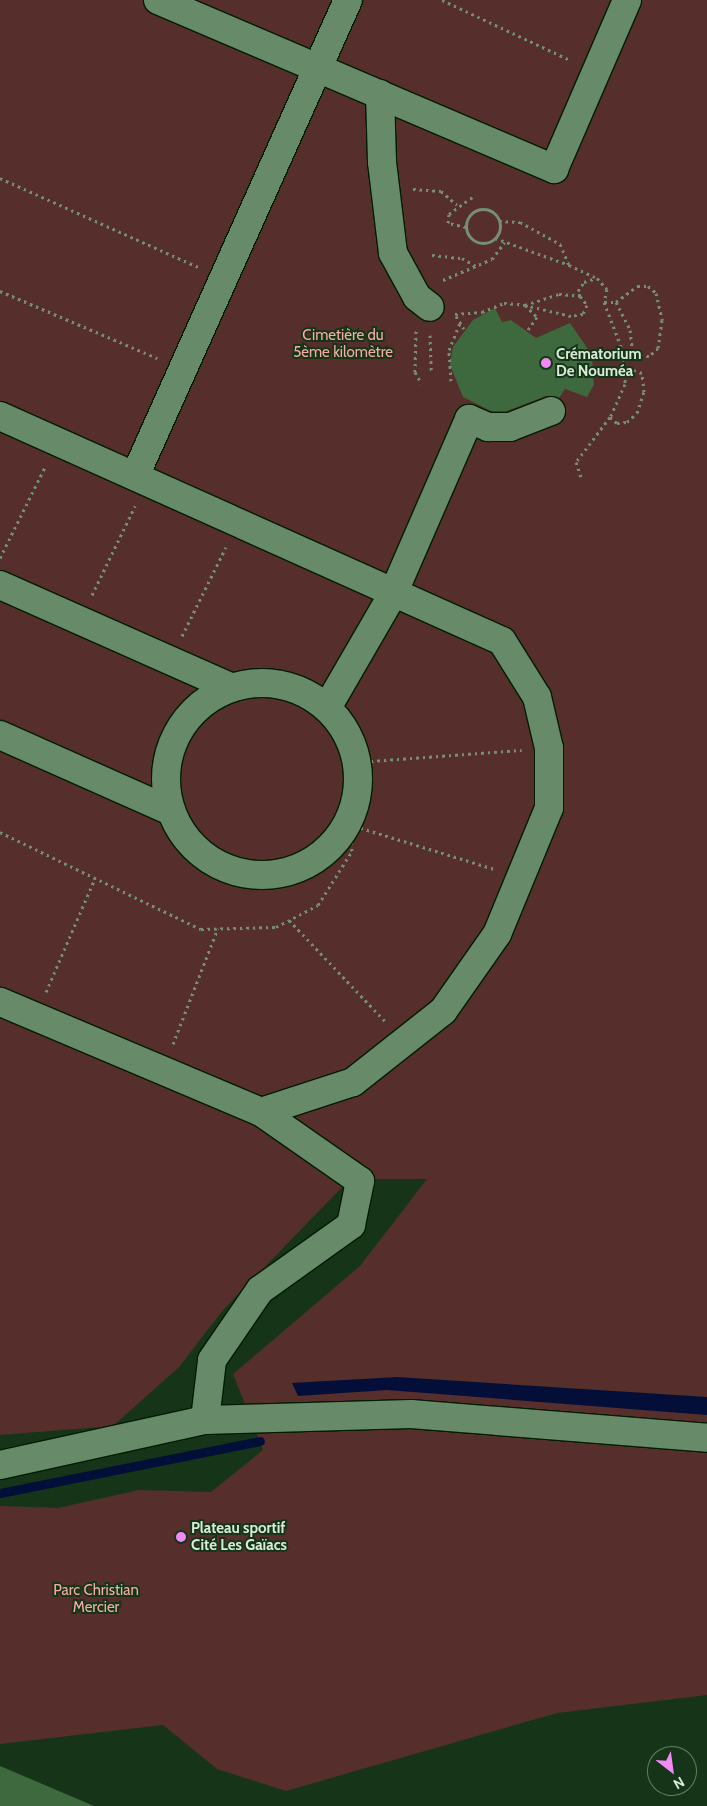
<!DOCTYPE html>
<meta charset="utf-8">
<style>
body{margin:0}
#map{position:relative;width:707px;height:1806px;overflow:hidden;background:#163518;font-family:Cabin,sans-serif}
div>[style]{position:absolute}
.green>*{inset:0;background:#562e2b}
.water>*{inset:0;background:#030f39}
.stream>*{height:9px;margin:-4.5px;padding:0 4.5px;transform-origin:4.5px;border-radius:4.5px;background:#030f39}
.building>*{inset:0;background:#3e693f}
.path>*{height:3px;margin-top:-1.5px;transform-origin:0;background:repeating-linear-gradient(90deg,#758e76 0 2.5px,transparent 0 6.5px)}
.path>.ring{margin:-1.5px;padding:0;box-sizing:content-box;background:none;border:3px solid #758e76;border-radius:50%}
.roads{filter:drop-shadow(1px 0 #001c02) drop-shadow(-1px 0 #001c02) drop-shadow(0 1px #001c02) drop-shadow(0 -1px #001c02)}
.minor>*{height:28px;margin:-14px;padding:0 14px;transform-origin:14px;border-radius:14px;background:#678a68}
.minor>.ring{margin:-14px;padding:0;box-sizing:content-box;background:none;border:28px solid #678a68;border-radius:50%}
.dots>*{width:14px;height:14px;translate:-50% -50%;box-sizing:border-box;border:2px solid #163518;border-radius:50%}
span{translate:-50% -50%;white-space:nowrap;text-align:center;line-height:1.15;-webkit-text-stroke:4px #163518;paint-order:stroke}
.park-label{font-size:15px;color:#f6aba4}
.poi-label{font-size:15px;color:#d8ead8;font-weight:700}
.left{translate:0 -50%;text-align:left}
.north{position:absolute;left:647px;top:1746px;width:50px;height:50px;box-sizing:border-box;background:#163518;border:1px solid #647d65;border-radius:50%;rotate:150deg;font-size:14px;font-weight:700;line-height:20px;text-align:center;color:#d8ead8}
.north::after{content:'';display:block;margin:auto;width:18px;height:22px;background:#f08bf6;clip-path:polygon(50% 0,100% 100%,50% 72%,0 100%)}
</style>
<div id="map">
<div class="green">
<div style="clip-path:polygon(0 0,707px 0,707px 1695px,557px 1713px,286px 1791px,217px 1769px,163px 1725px,0 1744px,0 1506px,58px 1508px,139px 1490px,211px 1492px,263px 1450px,233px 1374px,360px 1266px,427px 1179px,350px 1179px,223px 1310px,179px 1367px,113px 1426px,0 1435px)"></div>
</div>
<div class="water">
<div style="clip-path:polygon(397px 1377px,707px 1397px,707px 1415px,387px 1390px,298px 1396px,292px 1383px)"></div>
</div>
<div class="stream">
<div style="left:0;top:1493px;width:265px;rotate:-11.3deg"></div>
</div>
<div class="building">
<div style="clip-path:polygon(495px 308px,502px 322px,511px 320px,536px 338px,570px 323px,592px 355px,594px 385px,587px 397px,565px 389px,559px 398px,546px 396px,507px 411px,491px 411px,463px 397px,450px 365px,453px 347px,473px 320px)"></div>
<div style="clip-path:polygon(0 1766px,94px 1806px,0 1806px)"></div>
</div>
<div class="path">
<div style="left:442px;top:0;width:141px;rotate:25.1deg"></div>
<div style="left:0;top:178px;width:217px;rotate:24.2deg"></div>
<div style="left:413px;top:189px;width:28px;rotate:4deg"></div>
<div style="left:441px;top:191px;width:21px;rotate:41deg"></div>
<div class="ring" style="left:466px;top:209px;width:31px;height:31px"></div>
<div style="left:499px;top:221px;width:21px;rotate:3deg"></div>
<div style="left:520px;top:222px;width:46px;rotate:28.8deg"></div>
<div style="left:560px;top:244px;width:23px;rotate:67deg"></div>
<div style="left:466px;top:227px;width:18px;rotate:-167deg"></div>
<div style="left:448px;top:223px;width:9px;rotate:-84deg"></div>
<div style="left:449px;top:214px;width:29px;rotate:-36deg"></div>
<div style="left:495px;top:238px;width:79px;rotate:20deg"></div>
<div style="left:569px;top:265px;width:31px;rotate:25deg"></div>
<div style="left:597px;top:278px;width:15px;rotate:48deg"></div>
<div style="left:607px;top:289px;width:13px;rotate:103deg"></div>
<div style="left:604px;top:302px;width:56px;rotate:69deg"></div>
<div style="left:624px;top:354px;width:30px;rotate:88deg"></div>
<div style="left:625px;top:384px;width:36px;rotate:114deg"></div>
<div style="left:610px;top:417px;width:56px;rotate:127.1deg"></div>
<div style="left:576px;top:462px;width:19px;rotate:72deg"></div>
<div style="left:432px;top:255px;width:30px;rotate:6deg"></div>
<div style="left:462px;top:258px;width:16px;rotate:30deg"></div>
<div style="left:443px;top:280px;width:53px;rotate:-23.2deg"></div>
<div style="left:492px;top:259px;width:21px;rotate:-53deg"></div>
<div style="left:0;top:291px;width:171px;rotate:23.1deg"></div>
<div style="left:559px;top:294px;width:21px;rotate:5deg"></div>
<div style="left:580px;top:296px;width:11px;rotate:52deg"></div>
<div style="left:587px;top:305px;width:10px;rotate:114deg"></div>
<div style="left:583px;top:314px;width:12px;rotate:171deg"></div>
<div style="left:571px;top:316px;width:47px;rotate:-166.6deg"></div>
<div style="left:525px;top:305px;width:36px;rotate:-18deg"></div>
<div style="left:580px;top:296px;width:5px;rotate:-112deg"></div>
<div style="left:578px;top:291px;width:11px;rotate:-56deg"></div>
<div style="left:584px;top:282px;width:13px;rotate:-18deg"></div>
<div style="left:604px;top:302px;width:12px"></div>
<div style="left:616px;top:302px;width:31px;rotate:63deg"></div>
<div style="left:630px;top:330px;width:25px;rotate:83deg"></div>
<div style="left:633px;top:355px;width:9px;rotate:-174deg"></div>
<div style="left:616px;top:302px;width:26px;rotate:-37deg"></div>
<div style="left:637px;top:286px;width:11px"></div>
<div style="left:648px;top:286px;width:11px;rotate:41deg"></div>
<div style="left:656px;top:293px;width:28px;rotate:77deg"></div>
<div style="left:662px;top:320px;width:28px;rotate:98deg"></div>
<div style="left:658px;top:348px;width:12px;rotate:138deg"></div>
<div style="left:649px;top:356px;width:16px;rotate:-176deg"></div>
<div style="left:455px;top:314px;width:27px;rotate:-4deg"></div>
<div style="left:482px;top:312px;width:24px;rotate:-22deg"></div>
<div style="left:504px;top:303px;width:21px;rotate:5deg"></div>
<div style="left:525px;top:305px;width:17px;rotate:45deg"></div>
<div style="left:537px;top:317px;width:16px;rotate:125deg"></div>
<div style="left:456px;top:316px;width:15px;rotate:58deg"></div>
<div style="left:416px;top:331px;width:41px;rotate:91.4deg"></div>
<div style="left:415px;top:372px;width:13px;rotate:61deg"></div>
<div style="left:430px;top:335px;width:36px;rotate:88deg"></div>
<div style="left:451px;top:381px;width:31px;rotate:-94deg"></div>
<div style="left:449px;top:350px;width:29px;rotate:-68deg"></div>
<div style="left:610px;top:417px;width:9px;rotate:41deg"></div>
<div style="left:617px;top:423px;width:10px;rotate:-6deg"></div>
<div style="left:627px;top:422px;width:13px;rotate:-42deg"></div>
<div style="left:637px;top:413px;width:22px;rotate:-72deg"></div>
<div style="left:644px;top:392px;width:19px;rotate:-96deg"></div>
<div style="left:642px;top:373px;width:16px;rotate:-162deg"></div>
<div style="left:0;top:558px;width:102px;rotate:-63.7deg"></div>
<div style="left:92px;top:595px;width:99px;rotate:-64.2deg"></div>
<div style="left:182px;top:636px;width:99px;rotate:-63.7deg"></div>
<div style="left:358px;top:762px;width:164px;rotate:-4.2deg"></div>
<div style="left:0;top:832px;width:223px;rotate:25.8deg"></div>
<div style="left:201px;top:929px;width:75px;rotate:-1.5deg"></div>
<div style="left:276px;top:927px;width:47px;rotate:-27.6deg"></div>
<div style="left:318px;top:905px;width:64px;rotate:-57.8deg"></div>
<div style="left:352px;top:851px;width:27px;rotate:-98deg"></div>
<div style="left:348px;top:824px;width:153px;rotate:17.1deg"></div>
<div style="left:289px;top:920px;width:139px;rotate:46.5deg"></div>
<div style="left:46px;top:992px;width:124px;rotate:-66.7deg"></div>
<div style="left:173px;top:1044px;width:124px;rotate:-68.8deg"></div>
</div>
<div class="roads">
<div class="minor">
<div style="left:158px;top:0;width:431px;rotate:23.1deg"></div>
<div style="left:554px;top:169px;width:184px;rotate:-66.6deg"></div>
<div style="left:380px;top:94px;width:68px;rotate:88.3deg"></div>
<div style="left:382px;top:162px;width:92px;rotate:83.1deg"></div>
<div style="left:393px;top:253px;width:50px;rotate:61.4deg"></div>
<div style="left:417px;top:297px;width:16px;rotate:38deg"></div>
<div style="left:0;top:416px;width:550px;rotate:24.14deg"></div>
<div style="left:502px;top:641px;width:66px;rotate:58deg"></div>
<div style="left:537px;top:697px;width:52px;rotate:76.8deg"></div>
<div style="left:549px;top:748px;width:60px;rotate:90deg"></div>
<div style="left:549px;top:808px;width:136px;rotate:112.4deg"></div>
<div style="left:497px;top:934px;width:94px;rotate:125deg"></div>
<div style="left:443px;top:1011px;width:115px;rotate:141.7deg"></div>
<div style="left:353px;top:1082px;width:97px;rotate:161.9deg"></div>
<div style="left:261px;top:1112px;width:283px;rotate:-157.1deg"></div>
<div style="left:135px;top:476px;width:521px;rotate:-65.89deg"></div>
<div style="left:0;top:585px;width:252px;rotate:23.9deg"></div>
<div class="ring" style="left:166px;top:683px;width:164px;height:164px"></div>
<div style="left:328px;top:706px;width:129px;rotate:-59.9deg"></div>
<div style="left:393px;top:594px;width:191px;rotate:-66.5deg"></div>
<div style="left:469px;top:419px;width:21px;rotate:23deg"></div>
<div style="left:488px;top:427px;width:22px"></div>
<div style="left:510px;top:427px;width:44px;rotate:-21.3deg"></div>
<div style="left:0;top:735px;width:187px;rotate:24deg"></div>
<div style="left:205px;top:1420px;width:60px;rotate:-83.3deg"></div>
<div style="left:212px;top:1360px;width:85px;rotate:-55.6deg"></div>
<div style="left:260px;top:1290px;width:112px;rotate:-35.5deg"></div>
<div style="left:351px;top:1225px;width:45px;rotate:-78.4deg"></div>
<div style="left:360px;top:1181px;width:121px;rotate:-145.1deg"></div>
<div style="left:0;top:1465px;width:210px;rotate:-12.4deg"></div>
<div style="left:205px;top:1420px;width:206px;rotate:-1.7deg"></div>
<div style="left:411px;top:1414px;width:297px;rotate:4.6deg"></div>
</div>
</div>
<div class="dots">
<div style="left:546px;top:363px;background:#f08bf6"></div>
<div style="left:181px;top:1537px;background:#f08bf6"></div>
</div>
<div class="park-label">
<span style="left:343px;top:344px">Cimetière du<br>5ème kilomètre</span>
<span style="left:96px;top:1599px">Parc Christian<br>Mercier</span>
</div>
<div class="poi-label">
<span class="left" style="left:556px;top:363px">Crématorium<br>De Nouméa</span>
<span class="left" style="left:191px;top:1537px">Plateau sportif<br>Cité Les Gaïacs</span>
</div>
<div class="north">N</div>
</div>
